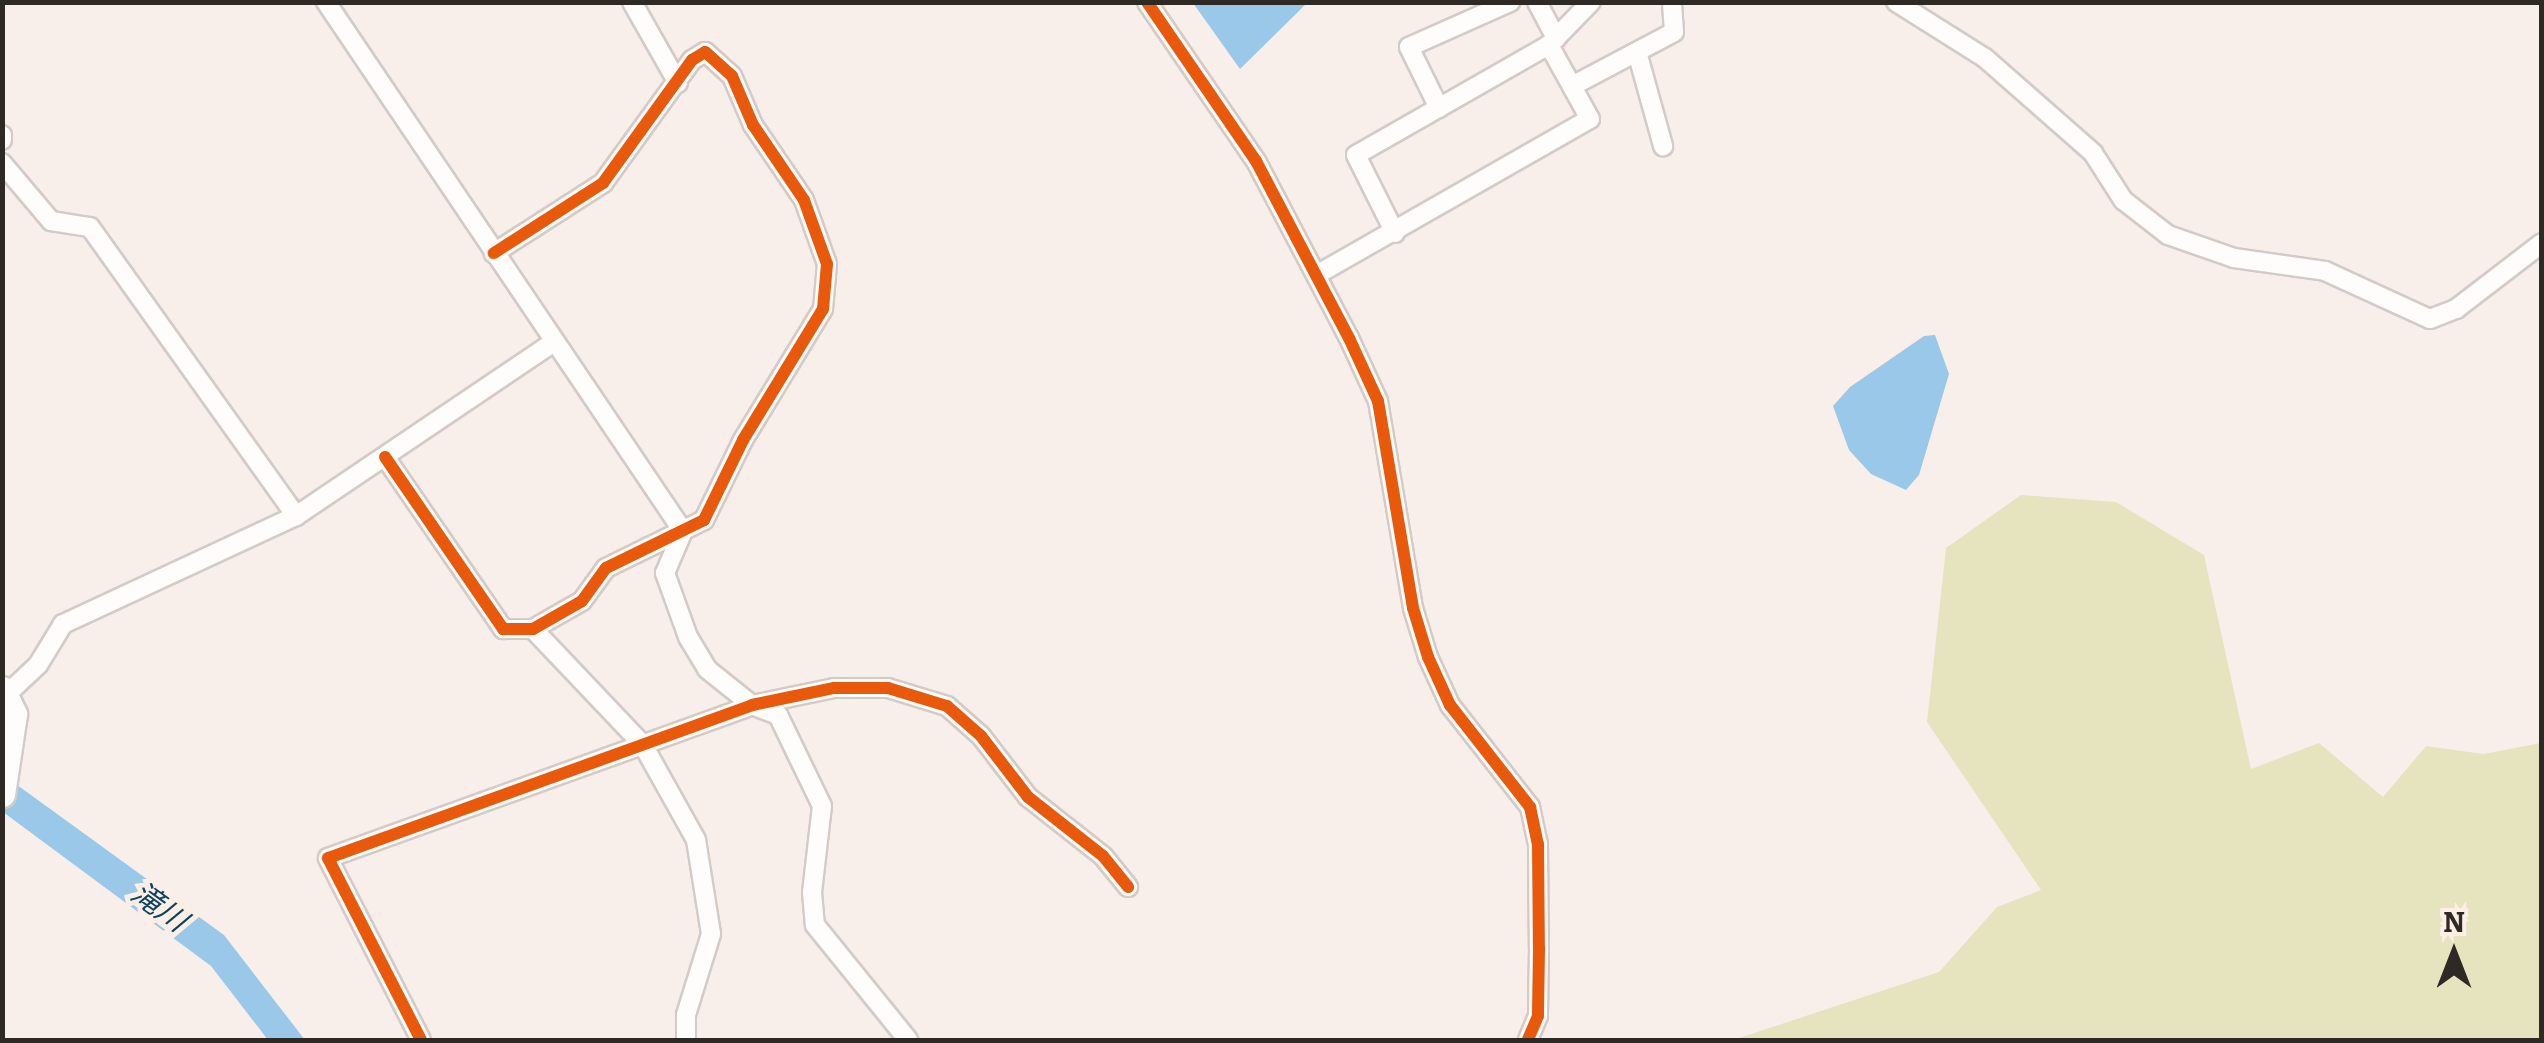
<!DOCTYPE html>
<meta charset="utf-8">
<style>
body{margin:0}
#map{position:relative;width:2544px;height:1043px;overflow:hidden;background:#f8efeb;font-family:Bitter,"Noto Sans JP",serif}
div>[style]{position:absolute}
.green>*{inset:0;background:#e6e4bf}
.water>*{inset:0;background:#99c8e8}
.roads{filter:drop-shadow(2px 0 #d3cbc7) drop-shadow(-2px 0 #d3cbc7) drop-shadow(0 2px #d3cbc7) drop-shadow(0 -2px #d3cbc7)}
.street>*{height:18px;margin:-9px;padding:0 9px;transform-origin:9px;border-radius:9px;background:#fefdfc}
.secondary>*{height:25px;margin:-12.5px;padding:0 12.5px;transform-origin:12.5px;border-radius:12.5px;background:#fefdfc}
.cycleway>*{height:12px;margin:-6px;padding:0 6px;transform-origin:6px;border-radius:6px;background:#e8590c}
span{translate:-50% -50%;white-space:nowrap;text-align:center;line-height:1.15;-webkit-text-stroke:10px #fdeee6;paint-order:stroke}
.water-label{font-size:30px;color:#094463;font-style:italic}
.frame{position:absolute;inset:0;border:5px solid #2f2925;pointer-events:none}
.north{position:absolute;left:2404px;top:903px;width:100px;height:100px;-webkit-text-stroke:8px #fdeee6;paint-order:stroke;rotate:0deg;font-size:28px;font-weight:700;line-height:40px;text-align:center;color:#2f2925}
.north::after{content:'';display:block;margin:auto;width:35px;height:45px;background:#2f2925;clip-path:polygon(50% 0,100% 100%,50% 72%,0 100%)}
</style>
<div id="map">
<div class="green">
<div style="clip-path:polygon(2021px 495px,2116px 502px,2204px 555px,2251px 769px,2319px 743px,2383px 797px,2426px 746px,2483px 754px,2541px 743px,2541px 1040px,1733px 1040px,1939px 972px,1997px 907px,2041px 890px,1927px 722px,1946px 548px)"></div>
</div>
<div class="water">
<div style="clip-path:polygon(1193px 3px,1307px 3px,1240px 69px)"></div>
<div style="clip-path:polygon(1935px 335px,1949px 374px,1919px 475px,1906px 490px,1871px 474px,1849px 450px,1833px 406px,1850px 387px,1924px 336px)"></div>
<div style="clip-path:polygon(2px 774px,224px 935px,305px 1040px,268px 1040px,211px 966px,3px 812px)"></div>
</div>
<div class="roads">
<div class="street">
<div style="left:326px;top:2px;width:638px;rotate:55.99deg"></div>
<div style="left:632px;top:2px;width:93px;rotate:60.4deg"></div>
<div style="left:1147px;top:2px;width:193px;rotate:55.6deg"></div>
<div style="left:1256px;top:161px;width:200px;rotate:62.3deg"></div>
<div style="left:1349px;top:338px;width:69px;rotate:65.3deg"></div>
<div style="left:1378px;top:401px;width:210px;rotate:80.4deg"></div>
<div style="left:1413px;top:608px;width:51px;rotate:73deg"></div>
<div style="left:1428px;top:657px;width:53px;rotate:65.4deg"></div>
<div style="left:1450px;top:705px;width:130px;rotate:51.9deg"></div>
<div style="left:1530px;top:807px;width:38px;rotate:78deg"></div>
<div style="left:1538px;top:844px;width:105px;rotate:89.5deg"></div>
<div style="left:1539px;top:949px;width:67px;rotate:90.9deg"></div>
<div style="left:1538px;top:1016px;width:26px;rotate:113deg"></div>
<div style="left:1537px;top:2px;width:41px;rotate:62.2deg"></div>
<div style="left:1896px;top:2px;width:105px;rotate:32.2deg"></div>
<div style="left:1985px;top:58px;width:144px;rotate:41.3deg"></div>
<div style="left:2093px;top:153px;width:56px;rotate:57.4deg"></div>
<div style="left:2123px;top:200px;width:57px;rotate:37.9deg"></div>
<div style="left:2168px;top:235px;width:70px;rotate:19.2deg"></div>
<div style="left:2234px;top:258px;width:92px;rotate:8.1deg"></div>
<div style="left:2325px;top:271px;width:115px;rotate:24.6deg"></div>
<div style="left:2430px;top:319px;width:28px;rotate:-21deg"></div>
<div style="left:2456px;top:309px;width:108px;rotate:-37.5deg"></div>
<div style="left:1637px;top:52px;width:98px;rotate:74.5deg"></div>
<div style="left:1572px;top:86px;width:115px;rotate:-27.9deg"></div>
<div style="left:1674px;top:32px;width:30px;rotate:-94deg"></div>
<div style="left:1439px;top:108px;width:68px;rotate:-116.2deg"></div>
<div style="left:1409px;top:47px;width:111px;rotate:-24deg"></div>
<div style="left:2px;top:135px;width:5px;rotate:90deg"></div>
<div style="left:2px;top:163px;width:76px;rotate:49.8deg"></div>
<div style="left:51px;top:221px;width:39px;rotate:9deg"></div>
<div style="left:90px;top:227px;width:355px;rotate:54.5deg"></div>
<div style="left:1395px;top:233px;width:87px;rotate:-116.6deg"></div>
<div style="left:1356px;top:155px;width:222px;rotate:-29.7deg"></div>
<div style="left:1549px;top:45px;width:60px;rotate:-45.7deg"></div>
<div style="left:1318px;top:274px;width:313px;rotate:-29.7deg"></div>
<div style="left:1590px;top:119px;width:85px;rotate:-119deg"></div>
<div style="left:385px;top:457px;width:209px;rotate:55.5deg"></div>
<div style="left:503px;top:629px;width:30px"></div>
<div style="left:533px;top:629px;width:56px;rotate:-29.7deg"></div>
<div style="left:582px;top:601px;width:41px;rotate:-54deg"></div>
<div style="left:606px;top:568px;width:109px;rotate:-26.1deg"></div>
<div style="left:704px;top:520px;width:89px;rotate:-64deg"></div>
<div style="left:743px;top:440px;width:153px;rotate:-58.6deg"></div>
<div style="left:823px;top:309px;width:45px;rotate:-84.9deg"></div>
<div style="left:827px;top:264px;width:68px;rotate:-109.8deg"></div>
<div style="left:804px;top:200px;width:91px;rotate:-124.2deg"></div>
<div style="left:753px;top:125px;width:53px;rotate:-113.2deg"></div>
<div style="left:732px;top:76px;width:36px;rotate:-138deg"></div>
<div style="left:705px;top:52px;width:15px;rotate:148deg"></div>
<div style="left:692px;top:60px;width:152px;rotate:125.9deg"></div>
<div style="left:603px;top:183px;width:130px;rotate:147.3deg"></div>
<div style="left:683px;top:531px;width:46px;rotate:113.2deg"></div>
<div style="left:665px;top:573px;width:68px;rotate:70.2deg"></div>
<div style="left:688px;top:637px;width:37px;rotate:59deg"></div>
<div style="left:707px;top:669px;width:58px;rotate:38.7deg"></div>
<div style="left:752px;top:705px;width:28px;rotate:21deg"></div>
<div style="left:778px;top:715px;width:101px;rotate:64.2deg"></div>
<div style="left:822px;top:806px;width:87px;rotate:96.6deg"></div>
<div style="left:812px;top:892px;width:33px;rotate:85deg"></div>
<div style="left:815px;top:925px;width:148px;rotate:51deg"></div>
<div style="left:533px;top:629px;width:160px;rotate:46.5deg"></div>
<div style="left:643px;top:745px;width:109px;rotate:60.8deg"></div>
<div style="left:696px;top:840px;width:95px;rotate:80.9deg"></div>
<div style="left:711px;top:934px;width:85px;rotate:107.2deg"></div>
<div style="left:686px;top:1015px;width:25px;rotate:90deg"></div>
<div style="left:7px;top:694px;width:42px;rotate:-43.1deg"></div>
<div style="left:38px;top:665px;width:48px;rotate:-58.6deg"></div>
<div style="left:63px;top:624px;width:257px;rotate:-24.9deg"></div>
<div style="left:296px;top:516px;width:311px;rotate:-34deg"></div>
<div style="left:421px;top:1040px;width:204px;rotate:-117.1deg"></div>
<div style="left:328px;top:858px;width:451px;rotate:-19.8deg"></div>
<div style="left:752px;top:705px;width:84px;rotate:-11.7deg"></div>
<div style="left:834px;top:688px;width:54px"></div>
<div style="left:888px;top:688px;width:62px;rotate:17deg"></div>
<div style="left:947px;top:706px;width:45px;rotate:41.4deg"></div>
<div style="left:981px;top:736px;width:77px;rotate:52.4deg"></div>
<div style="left:1028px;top:797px;width:95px;rotate:38.2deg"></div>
<div style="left:1103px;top:856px;width:40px;rotate:51deg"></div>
</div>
<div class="secondary">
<div style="left:2px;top:689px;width:28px;rotate:64deg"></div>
<div style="left:14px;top:714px;width:81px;rotate:98.5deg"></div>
</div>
</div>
<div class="cycleway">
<div style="left:1147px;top:2px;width:193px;rotate:55.6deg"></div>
<div style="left:1256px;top:161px;width:200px;rotate:62.3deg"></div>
<div style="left:1349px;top:338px;width:69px;rotate:65.3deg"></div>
<div style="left:1378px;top:401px;width:210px;rotate:80.4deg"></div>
<div style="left:1413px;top:608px;width:51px;rotate:73deg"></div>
<div style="left:1428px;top:657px;width:53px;rotate:65.4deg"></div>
<div style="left:1450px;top:705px;width:130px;rotate:51.9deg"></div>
<div style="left:1530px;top:807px;width:38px;rotate:78deg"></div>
<div style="left:1538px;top:844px;width:105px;rotate:89.5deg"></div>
<div style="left:1539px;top:949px;width:67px;rotate:90.9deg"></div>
<div style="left:1538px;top:1016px;width:26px;rotate:113deg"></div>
<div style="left:385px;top:457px;width:209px;rotate:55.5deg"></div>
<div style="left:503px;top:629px;width:30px"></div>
<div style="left:533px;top:629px;width:56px;rotate:-29.7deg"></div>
<div style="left:582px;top:601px;width:41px;rotate:-54deg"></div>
<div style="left:606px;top:568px;width:109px;rotate:-26.1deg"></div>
<div style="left:704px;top:520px;width:89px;rotate:-64deg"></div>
<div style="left:743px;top:440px;width:153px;rotate:-58.6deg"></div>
<div style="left:823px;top:309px;width:45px;rotate:-84.9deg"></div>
<div style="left:827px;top:264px;width:68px;rotate:-109.8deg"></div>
<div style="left:804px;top:200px;width:91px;rotate:-124.2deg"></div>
<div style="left:753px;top:125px;width:53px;rotate:-113.2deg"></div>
<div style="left:732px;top:76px;width:36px;rotate:-138deg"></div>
<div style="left:705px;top:52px;width:15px;rotate:148deg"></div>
<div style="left:692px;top:60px;width:152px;rotate:125.9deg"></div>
<div style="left:603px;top:183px;width:130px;rotate:147.3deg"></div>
<div style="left:421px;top:1040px;width:204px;rotate:-117.1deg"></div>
<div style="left:328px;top:858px;width:451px;rotate:-19.8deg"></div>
<div style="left:752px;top:705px;width:84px;rotate:-11.7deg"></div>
<div style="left:834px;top:688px;width:54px"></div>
<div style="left:888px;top:688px;width:62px;rotate:17deg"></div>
<div style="left:947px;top:706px;width:45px;rotate:41.4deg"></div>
<div style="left:981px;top:736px;width:77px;rotate:52.4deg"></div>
<div style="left:1028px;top:797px;width:95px;rotate:38.2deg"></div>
<div style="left:1103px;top:856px;width:40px;rotate:51deg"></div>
</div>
<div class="water-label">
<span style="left:159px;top:907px;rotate:36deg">滝川</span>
</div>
<div class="frame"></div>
<div class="north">N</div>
</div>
